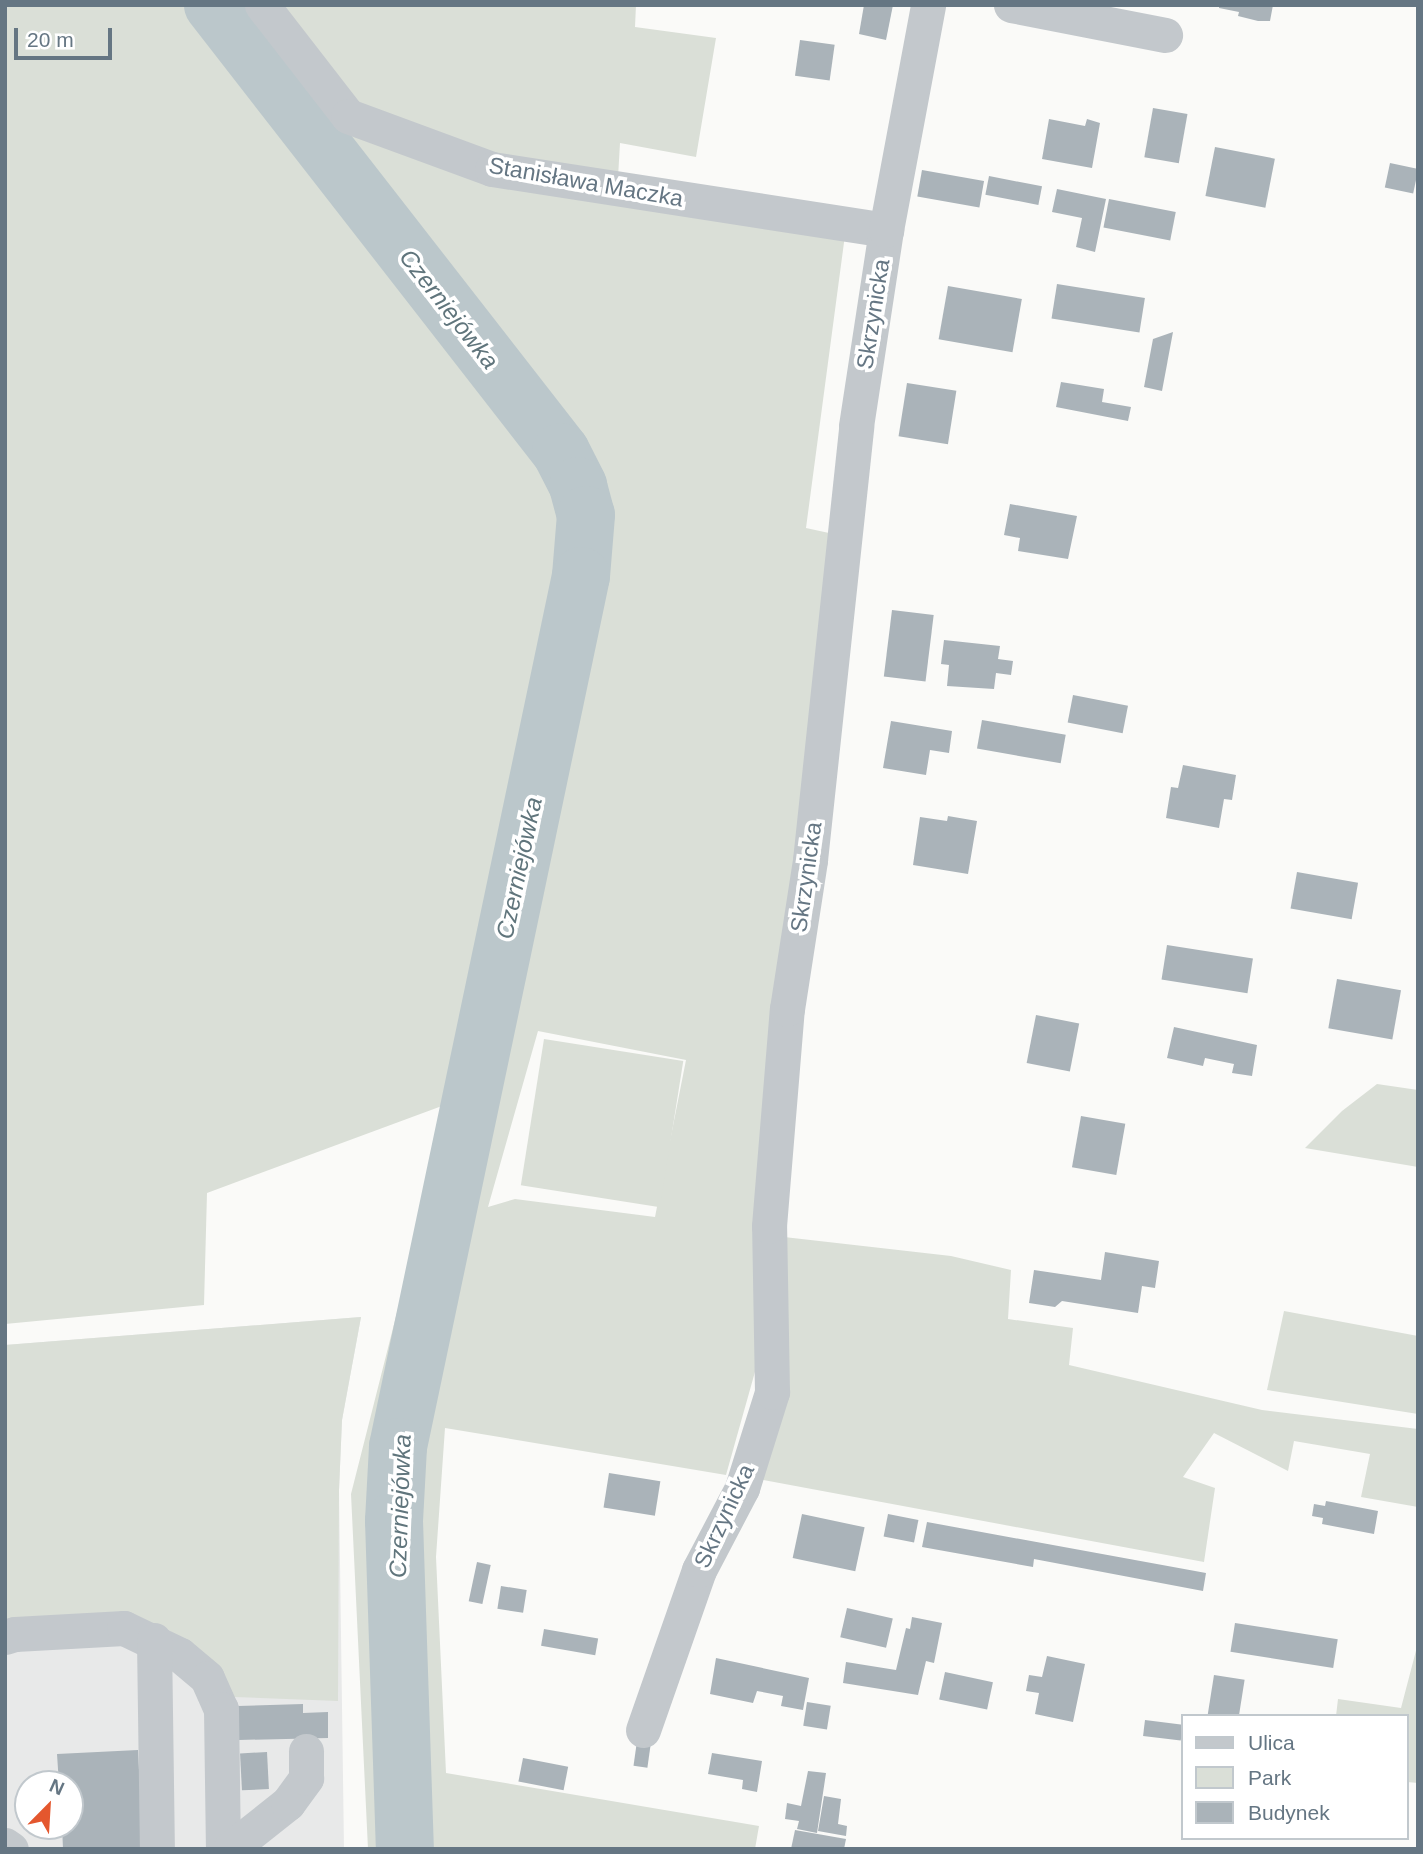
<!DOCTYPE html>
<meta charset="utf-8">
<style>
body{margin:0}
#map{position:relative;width:1423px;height:1854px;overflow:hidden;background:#fafaf8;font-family:Helvetica,sans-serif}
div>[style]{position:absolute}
.built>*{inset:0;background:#e8e9e9}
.green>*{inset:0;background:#dadfd7;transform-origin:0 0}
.river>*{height:58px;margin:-29px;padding:0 29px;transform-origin:29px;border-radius:29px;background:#bbc7cb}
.building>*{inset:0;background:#aab3b9;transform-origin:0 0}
.minor>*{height:35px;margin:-17.5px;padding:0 17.5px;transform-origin:17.5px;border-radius:17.5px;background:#c3c8cc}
span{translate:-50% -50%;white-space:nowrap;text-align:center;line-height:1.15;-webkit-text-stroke:7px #fff;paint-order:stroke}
.street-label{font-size:23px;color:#657683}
.water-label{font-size:24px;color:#60757c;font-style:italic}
.frame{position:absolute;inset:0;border:7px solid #657683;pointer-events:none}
.legend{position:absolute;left:1181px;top:1714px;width:228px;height:126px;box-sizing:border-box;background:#fff;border:2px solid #c1c8cd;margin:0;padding:9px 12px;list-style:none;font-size:21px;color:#657683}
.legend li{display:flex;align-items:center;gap:14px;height:35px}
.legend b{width:35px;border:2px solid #c1c8cd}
.north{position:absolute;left:14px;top:1770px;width:70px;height:70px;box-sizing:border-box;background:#fff;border:2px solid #c1c8cd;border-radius:50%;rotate:24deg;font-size:19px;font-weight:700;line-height:28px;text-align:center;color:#657683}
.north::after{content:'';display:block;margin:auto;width:24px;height:32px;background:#e4572e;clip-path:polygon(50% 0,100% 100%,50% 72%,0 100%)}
.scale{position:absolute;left:14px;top:28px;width:98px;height:32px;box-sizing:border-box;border:4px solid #657683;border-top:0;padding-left:9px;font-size:21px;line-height:24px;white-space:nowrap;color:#657683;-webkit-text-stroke:5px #fff;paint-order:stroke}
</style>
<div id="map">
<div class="built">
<div style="clip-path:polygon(evenodd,361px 1317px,342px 1420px,339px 1490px,344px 1849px,5px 1849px,5px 1345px,361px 1317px,28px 1784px,70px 1784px,70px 1826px,28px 1826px,28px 1784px)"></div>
</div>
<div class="green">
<div style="clip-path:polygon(evenodd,5px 5px,636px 5px,635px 27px,716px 38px,696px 157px,620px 143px,617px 195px,845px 235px,806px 528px,829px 533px,760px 1354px,726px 1475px,445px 1428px,436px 1557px,446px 1773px,759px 1826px,755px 1849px,368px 1849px,351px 1494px,450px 1103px,207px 1193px,204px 1305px,5px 1324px,5px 5px,538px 1031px,686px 1060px,655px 1217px,515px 1199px,488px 1207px,538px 1031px)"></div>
<div style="left:544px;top:1039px;width:141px;height:148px;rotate:9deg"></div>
<div style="clip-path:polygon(1377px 1084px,1418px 1090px,1418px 1167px,1305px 1148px,1342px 1111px)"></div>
<div style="clip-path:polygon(784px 1237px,951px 1256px,1011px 1270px,1008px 1319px,1073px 1328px,1069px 1365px,1262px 1410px,1418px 1429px,1418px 1507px,1361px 1497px,1370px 1454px,1294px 1441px,1288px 1471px,1214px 1433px,1183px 1477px,1215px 1488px,1204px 1562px,752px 1478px)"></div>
<div style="clip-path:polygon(1284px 1311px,1418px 1336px,1418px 1414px,1267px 1390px)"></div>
<div style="clip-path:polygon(361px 1317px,342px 1420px,339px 1490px,338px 1701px,234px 1697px,207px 1657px,167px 1629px,109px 1619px,5px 1626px,5px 1345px)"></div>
<div style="clip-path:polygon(1418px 1643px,1418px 1783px,1407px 1782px,1407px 1716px,1336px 1716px,1338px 1699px,1401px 1708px)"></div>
</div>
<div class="river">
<div style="left:213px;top:5px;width:566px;rotate:52.1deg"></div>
<div style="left:561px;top:452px;width:38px;rotate:63deg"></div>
<div style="left:578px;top:486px;width:30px;rotate:75deg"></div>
<div style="left:586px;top:515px;width:61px;rotate:94.7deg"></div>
<div style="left:581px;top:576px;width:890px;rotate:101.87deg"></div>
<div style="left:398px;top:1447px;width:74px;rotate:93.1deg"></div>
<div style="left:394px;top:1521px;width:328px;rotate:88.1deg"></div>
</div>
<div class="building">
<div style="clip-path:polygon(864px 5px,893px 5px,886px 40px,859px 34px)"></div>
<div style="clip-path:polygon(1219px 5px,1273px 5px,1270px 21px,1258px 21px,1238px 16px,1239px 12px,1219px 8px)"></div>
<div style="left:800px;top:40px;width:35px;height:36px;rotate:8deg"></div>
<div style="left:1153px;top:108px;width:35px;height:50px;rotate:10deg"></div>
<div style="clip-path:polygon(1049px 119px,1085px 126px,1087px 119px,1100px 123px,1092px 168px,1042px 159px)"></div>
<div style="left:1215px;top:147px;width:61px;height:50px;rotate:11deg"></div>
<div style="left:1390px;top:163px;width:29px;height:25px;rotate:12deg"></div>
<div style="left:922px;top:170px;width:63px;height:27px;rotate:10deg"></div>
<div style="left:989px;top:176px;width:54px;height:19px;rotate:11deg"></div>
<div style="clip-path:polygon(1057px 189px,1106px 199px,1095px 252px,1076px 247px,1082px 218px,1052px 212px)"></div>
<div style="left:1109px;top:199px;width:68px;height:29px;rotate:11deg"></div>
<div style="left:1057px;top:284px;width:89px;height:35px;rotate:9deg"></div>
<div style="left:948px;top:286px;width:75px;height:54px;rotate:10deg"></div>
<div style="clip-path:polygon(1173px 332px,1162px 391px,1144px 387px,1153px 339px)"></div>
<div style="clip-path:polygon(1061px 382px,1104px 389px,1102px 402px,1131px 407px,1128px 421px,1056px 407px)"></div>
<div style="left:907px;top:383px;width:50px;height:54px;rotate:9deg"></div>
<div style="clip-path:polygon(1010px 504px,1077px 516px,1068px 559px,1018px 551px,1020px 538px,1004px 535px)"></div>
<div style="left:892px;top:610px;width:42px;height:67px;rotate:7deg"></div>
<div style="clip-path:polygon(944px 640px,1000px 646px,998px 659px,1013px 661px,1011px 675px,996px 673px,994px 689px,947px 686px,949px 665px,941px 664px)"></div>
<div style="left:1073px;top:695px;width:56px;height:28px;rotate:11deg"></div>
<div style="left:982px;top:720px;width:85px;height:29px;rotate:10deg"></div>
<div style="clip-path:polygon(891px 721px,952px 731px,949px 753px,930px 750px,926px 775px,883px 768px)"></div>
<div style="clip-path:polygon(1183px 765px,1236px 775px,1232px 800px,1224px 799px,1219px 828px,1166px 818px,1171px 787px,1178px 788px)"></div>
<div style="clip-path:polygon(948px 816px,977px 821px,968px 874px,913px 865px,920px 817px,947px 821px)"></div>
<div style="left:1297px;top:872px;width:62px;height:37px;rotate:10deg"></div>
<div style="left:1167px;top:945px;width:87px;height:35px;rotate:9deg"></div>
<div style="left:1337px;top:979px;width:65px;height:50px;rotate:10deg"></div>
<div style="left:1036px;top:1015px;width:44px;height:49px;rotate:11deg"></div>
<div style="clip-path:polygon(1174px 1027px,1257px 1045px,1252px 1076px,1232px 1073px,1234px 1064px,1205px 1058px,1203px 1066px,1167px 1058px)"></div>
<div style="left:1081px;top:1116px;width:45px;height:52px;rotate:10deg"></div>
<div style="clip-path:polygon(1105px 1252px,1159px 1261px,1155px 1288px,1142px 1286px,1138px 1313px,1062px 1301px,1055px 1307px,1029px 1303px,1034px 1270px,1101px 1280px)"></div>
<div style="left:609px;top:1473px;width:52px;height:35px;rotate:9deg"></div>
<div style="clip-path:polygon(1326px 1501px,1378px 1511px,1374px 1534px,1322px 1524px,1323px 1518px,1312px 1516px,1314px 1504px,1325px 1506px)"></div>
<div style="left:802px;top:1514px;width:64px;height:45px;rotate:12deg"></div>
<div style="left:888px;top:1514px;width:31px;height:23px;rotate:11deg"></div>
<div style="clip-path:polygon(927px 1522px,1206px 1573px,1203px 1591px,1034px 1559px,1033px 1567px,922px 1547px)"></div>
<div style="left:477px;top:1562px;width:14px;height:40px;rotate:12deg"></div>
<div style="left:501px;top:1586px;width:26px;height:23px;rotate:9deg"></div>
<div style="left:847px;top:1608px;width:47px;height:30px;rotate:13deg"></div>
<div style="clip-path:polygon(912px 1617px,942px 1623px,934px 1663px,926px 1661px,918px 1695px,843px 1683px,846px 1662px,896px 1670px,906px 1628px,910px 1629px)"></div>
<div style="left:1235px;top:1623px;width:104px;height:29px;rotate:9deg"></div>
<div style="left:544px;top:1629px;width:55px;height:17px;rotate:10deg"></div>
<div style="clip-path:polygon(1047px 1656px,1085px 1664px,1073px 1722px,1035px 1714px,1039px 1693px,1026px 1691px,1029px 1675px,1042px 1677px)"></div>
<div style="clip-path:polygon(716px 1658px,809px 1678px,803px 1710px,781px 1706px,783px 1696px,757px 1691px,753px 1703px,710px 1694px)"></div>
<div style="left:945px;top:1672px;width:49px;height:28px;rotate:12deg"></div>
<div style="left:1214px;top:1675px;width:31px;height:42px;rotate:9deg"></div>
<div style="left:807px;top:1702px;width:24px;height:24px;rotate:9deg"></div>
<div style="clip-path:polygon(303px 1704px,303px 1713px,328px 1712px,328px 1738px,239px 1740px,238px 1706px)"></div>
<div style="left:1145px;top:1720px;width:38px;height:16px;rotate:7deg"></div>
<div style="left:637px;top:1741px;width:14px;height:25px;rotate:8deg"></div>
<div style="clip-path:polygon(138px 1750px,143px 1849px,63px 1849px,62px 1826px,70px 1826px,70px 1784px,59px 1784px,57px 1754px)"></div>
<div style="left:267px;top:1752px;width:37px;height:27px;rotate:87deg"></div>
<div style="clip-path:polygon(712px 1753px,762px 1761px,757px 1792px,742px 1789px,743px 1780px,708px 1774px)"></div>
<div style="left:523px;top:1758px;width:46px;height:24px;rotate:11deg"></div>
<div style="clip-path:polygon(808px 1771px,826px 1773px,817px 1833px,797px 1829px,799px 1821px,785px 1819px,787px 1803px,801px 1806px)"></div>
<div style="clip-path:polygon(824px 1796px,841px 1799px,838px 1824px,847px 1826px,846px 1836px,818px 1831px)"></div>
<div style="clip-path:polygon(795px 1830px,846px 1839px,844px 1849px,791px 1849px)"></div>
</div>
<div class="minor">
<div style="left:262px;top:5px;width:140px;rotate:52.2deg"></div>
<div style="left:348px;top:116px;width:153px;rotate:20.2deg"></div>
<div style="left:492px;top:169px;width:399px;rotate:8.8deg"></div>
<div style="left:1011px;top:5px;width:157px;rotate:11deg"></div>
<div style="left:5px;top:1637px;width:10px;rotate:-17deg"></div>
<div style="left:15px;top:1634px;width:109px;rotate:-3.2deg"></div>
<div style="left:124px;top:1628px;width:62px;rotate:25.7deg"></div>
<div style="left:180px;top:1655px;width:35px;rotate:40deg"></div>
<div style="left:207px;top:1678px;width:34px;rotate:66deg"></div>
<div style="left:221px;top:1709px;width:140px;rotate:89.2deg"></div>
<div style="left:154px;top:1640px;width:209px;rotate:89.2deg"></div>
<div style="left:643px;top:1730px;width:170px;rotate:-70.7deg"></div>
<div style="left:699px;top:1570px;width:93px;rotate:-62.3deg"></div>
<div style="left:742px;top:1488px;width:101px;rotate:-72.6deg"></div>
<div style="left:772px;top:1392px;width:166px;rotate:-91deg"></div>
<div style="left:769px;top:1226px;width:218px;rotate:-85.3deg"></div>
<div style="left:787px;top:1009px;width:151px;rotate:-81.2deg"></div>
<div style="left:810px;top:860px;width:436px;rotate:-83.9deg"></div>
<div style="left:856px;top:426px;width:198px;rotate:-81.3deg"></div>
<div style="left:886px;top:230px;width:229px;rotate:-79.4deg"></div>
<div style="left:5px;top:1845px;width:7px;rotate:34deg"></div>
<div style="left:230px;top:1849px;width:74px;rotate:-38.4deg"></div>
<div style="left:288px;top:1803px;width:31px;rotate:-54deg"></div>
<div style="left:306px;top:1778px;width:27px;rotate:-90deg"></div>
</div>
<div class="street-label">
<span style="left:586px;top:182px;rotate:10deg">Stanisława Maczka</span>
<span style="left:873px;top:314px;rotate:-81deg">Skrzynicka</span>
<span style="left:806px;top:877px;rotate:-82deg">Skrzynicka</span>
<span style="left:724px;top:1516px;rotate:-65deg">Skrzynicka</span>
</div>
<div class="water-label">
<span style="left:449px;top:309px;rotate:52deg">Czerniejówka</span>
<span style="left:519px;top:868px;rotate:-78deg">Czerniejówka</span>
<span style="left:400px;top:1506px;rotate:-88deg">Czerniejówka</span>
</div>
<div class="frame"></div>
<ul class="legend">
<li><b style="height:9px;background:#c3c8cc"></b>Ulica</li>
<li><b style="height:19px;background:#dadfd7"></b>Park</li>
<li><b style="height:19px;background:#aab3b9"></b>Budynek</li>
</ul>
<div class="north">N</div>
<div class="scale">20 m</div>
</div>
